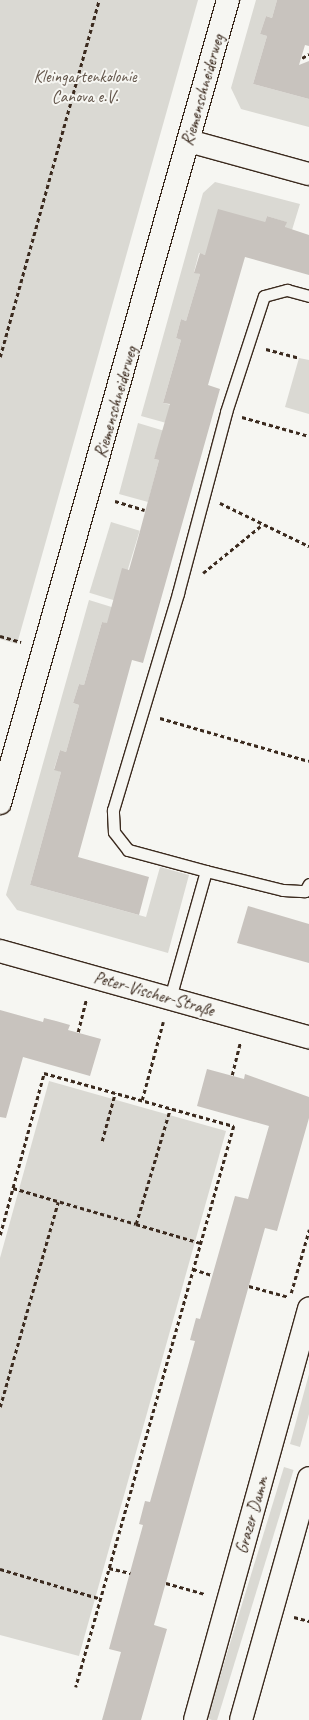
<!DOCTYPE html>
<meta charset="utf-8">
<style>
body{margin:0}
#map{position:relative;width:309px;height:1720px;overflow:hidden;background:#f6f6f2;font-family:Caveat,sans-serif}
div>[style]{position:absolute}
.green>*{inset:0;background:#dad9d3;transform-origin:0 0}
.building>*{inset:0;background:#c8c3be}
.path>*{height:2.5px;margin-top:-1.25px;transform-origin:0;background:repeating-linear-gradient(90deg,#3b2a1e 0 4px,transparent 0 7px)}
.roads{filter:drop-shadow(1px 0 #3b2a1e) drop-shadow(-1px 0 #3b2a1e) drop-shadow(0 1px #3b2a1e) drop-shadow(0 -1px #3b2a1e)}
.service>*{height:11px;margin:-5.5px;padding:0 5.5px;transform-origin:5.5px;border-radius:5.5px;background:#f6f6f2}
.minor>*{height:22px;margin:-11px;padding:0 11px;transform-origin:11px;border-radius:11px;background:#f6f6f2}
.secondary>*{height:22px;margin:-11px;padding:0 11px;transform-origin:11px;border-radius:11px;background:#f6f6f2}
span{translate:-50% -50%;white-space:nowrap;text-align:center;line-height:1.15;-webkit-text-stroke:4px #f6f6f2;paint-order:stroke}
.park-label{font-size:17px;color:#63564b}
.street-label{font-size:17px;color:#3b2a1e}
</style>
<div id="map">
<div class="green">
<div style="clip-path:polygon(0 0,198px 0,17px 644px,0 639px)"></div>
<div style="clip-path:polygon(256px 0,277px 0,272px 18px,266px 16px,260px 34px,267px 36px,253px 84px,309px 99px,309px 127px,241px 109px,231px 88px)"></div>
<div style="clip-path:polygon(215px 182px,300px 204px,292px 230px,285px 228px,286px 222px,267px 216px,265px 222px,205px 255px,199px 253px,194px 272px,200px 274px,186px 321px,181px 319px,176px 338px,181px 340px,163px 403px,175px 406px,170px 424px,141px 416px,203px 193px)"></div>
<div style="clip-path:polygon(299px 358px,309px 360px,309px 414px,285px 407px)"></div>
<div style="clip-path:polygon(138px 423px,168px 432px,157px 450px,154px 459px,159px 460px,148px 502px,119px 494px)"></div>
<div style="left:111px;top:522px;width:30px;height:74px;rotate:17deg"></div>
<div style="clip-path:polygon(89px 600px,118px 609px,113px 625px,102px 622px,84px 685px,79px 684px,73px 703px,79px 705px,66px 752px,60px 750px,54px 769px,61px 772px,30px 885px,146px 917px,160px 867px,189px 875px,168px 953px,17px 910px,6px 895px)"></div>
<div style="clip-path:polygon(49px 1081px,226px 1131px,79px 1656px,0 1635px,0 1258px)"></div>
<div style="clip-path:polygon(309px 1374px,309px 1414px,300px 1447px,290px 1444px)"></div>
<div style="left:284px;top:1467px;width:10px;height:263px;rotate:17deg"></div>
</div>
<div class="building">
<div style="clip-path:polygon(277px 0,309px 0,309px 46px,305px 45px,299px 65px,309px 61px,309px 99px,253px 84px,267px 36px,260px 34px,266px 16px,272px 18px)"></div>
<div style="clip-path:polygon(218px 209px,265px 222px,267px 216px,287px 222px,285px 227px,309px 235px,309px 275px,245px 257px,208px 385px,220px 389px,143px 663px,132px 660px,83px 839px,78px 857px,149px 877px,139px 915px,30px 885px,61px 772px,54px 770px,60px 750px,66px 752px,79px 705px,73px 703px,79px 684px,84px 685px,102px 622px,107px 623px,122px 568px,129px 570px,140px 531px,159px 460px,154px 459px,170px 404px,163px 403px,181px 340px,176px 338px,181px 319px,186px 321px,200px 274px,194px 273px,200px 253px,205px 255px)"></div>
<div style="clip-path:polygon(248px 906px,309px 924px,309px 963px,237px 943px)"></div>
<div style="clip-path:polygon(0 1010px,43px 1022px,44px 1018px,56px 1021px,70px 1025px,68px 1030px,101px 1039px,90px 1076px,23px 1057px,6px 1118px,0 1117px)"></div>
<div style="clip-path:polygon(207px 1069px,244px 1079px,245px 1074px,309px 1097px,309px 1118px,277px 1231px,265px 1228px,154px 1625px,167px 1629px,141px 1720px,102px 1720px,121px 1652px,109px 1649px,143px 1525px,139px 1524px,145px 1501px,150px 1502px,195px 1341px,190px 1340px,196px 1318px,200px 1319px,235px 1196px,248px 1199px,269px 1126px,197px 1106px)"></div>
</div>
<div class="path">
<div style="left:302px;top:58px;width:8px;rotate:-30deg"></div>
<div style="left:266px;top:349px;width:34px;rotate:15deg"></div>
<div style="left:0;top:357px;width:370px;rotate:-74.5deg"></div>
<div style="left:242px;top:417px;width:70px;rotate:15.8deg"></div>
<div style="left:115px;top:501px;width:31px;rotate:17deg"></div>
<div style="left:220px;top:503px;width:99px;rotate:25.8deg"></div>
<div style="left:203px;top:573px;width:77px;rotate:-39.2deg"></div>
<div style="left:0;top:636px;width:22px;rotate:16deg"></div>
<div style="left:160px;top:718px;width:155px;rotate:16.1deg"></div>
<div style="left:78px;top:1032px;width:33px;rotate:-76deg"></div>
<div style="left:232px;top:1075px;width:33px;rotate:-76deg"></div>
<div style="left:142px;top:1100px;width:81px;rotate:-74.9deg"></div>
<div style="left:102px;top:1141px;width:50px;rotate:-74.8deg"></div>
<div style="left:13px;top:1188px;width:128px;rotate:16.3deg"></div>
<div style="left:136px;top:1224px;width:120px;rotate:-73.5deg"></div>
<div style="left:136px;top:1224px;width:68px;rotate:16.3deg"></div>
<div style="left:0;top:1235px;width:168px;rotate:-74.8deg"></div>
<div style="left:44px;top:1073px;width:197px;rotate:15.6deg"></div>
<div style="left:234px;top:1126px;width:583px;rotate:105.73deg"></div>
<div style="left:193px;top:1269px;width:20px;rotate:18deg"></div>
<div style="left:249px;top:1286px;width:41px;rotate:15.4deg"></div>
<div style="left:291px;top:1293px;width:66px;rotate:-74.1deg"></div>
<div style="left:0;top:1407px;width:213px;rotate:-74.2deg"></div>
<div style="left:109px;top:1568px;width:22px;rotate:13deg"></div>
<div style="left:0;top:1569px;width:105px;rotate:16.5deg"></div>
<div style="left:166px;top:1583px;width:41px;rotate:15.8deg"></div>
<div style="left:294px;top:1617px;width:16px;rotate:15deg"></div>
</div>
<div class="roads">
<div class="service">
<div style="left:206px;top:871px;width:79px;rotate:13.9deg"></div>
<div style="left:283px;top:890px;width:22px;rotate:3deg"></div>
<div style="left:305px;top:891px;width:8px;rotate:-60deg"></div>
<div style="left:170px;top:998px;width:132px;rotate:-74.2deg"></div>
<div style="left:206px;top:871px;width:81px;rotate:-164.9deg"></div>
<div style="left:128px;top:850px;width:23px;rotate:-128deg"></div>
<div style="left:114px;top:832px;width:22px;rotate:-93deg"></div>
<div style="left:113px;top:810px;width:227px;rotate:-73.3deg"></div>
<div style="left:178px;top:593px;width:187px;rotate:-75.1deg"></div>
<div style="left:226px;top:412px;width:122px;rotate:-71.9deg"></div>
<div style="left:264px;top:296px;width:24px;rotate:-15deg"></div>
<div style="left:287px;top:290px;width:23px;rotate:15deg"></div>
</div>
<div class="minor">
<div style="left:189px;top:141px;width:124px;rotate:15.4deg"></div>
<div style="left:0;top:803px;width:835px;rotate:-74.15deg"></div>
<div style="left:0;top:951px;width:321px;rotate:15.6deg"></div>
</div>
<div class="secondary">
<div style="left:195px;top:1720px;width:427px;rotate:-74.5deg"></div>
<div style="left:241px;top:1720px;width:251px;rotate:-74.3deg"></div>
</div>
</div>
<div class="park-label">
<span style="left:85px;top:87px">Kleingartenkolonie<br>Canova e.V.</span>
</div>
<div class="street-label">
<span style="left:203px;top:90px;rotate:-74deg">Riemenschneiderweg</span>
<span style="left:116px;top:402px;rotate:-74deg">Riemenschneiderweg</span>
<span style="left:154px;top:994px;rotate:16deg">Peter-Vischer-Straße</span>
<span style="left:252px;top:1515px;rotate:-74deg">Grazer Damm</span>
</div>
</div>
